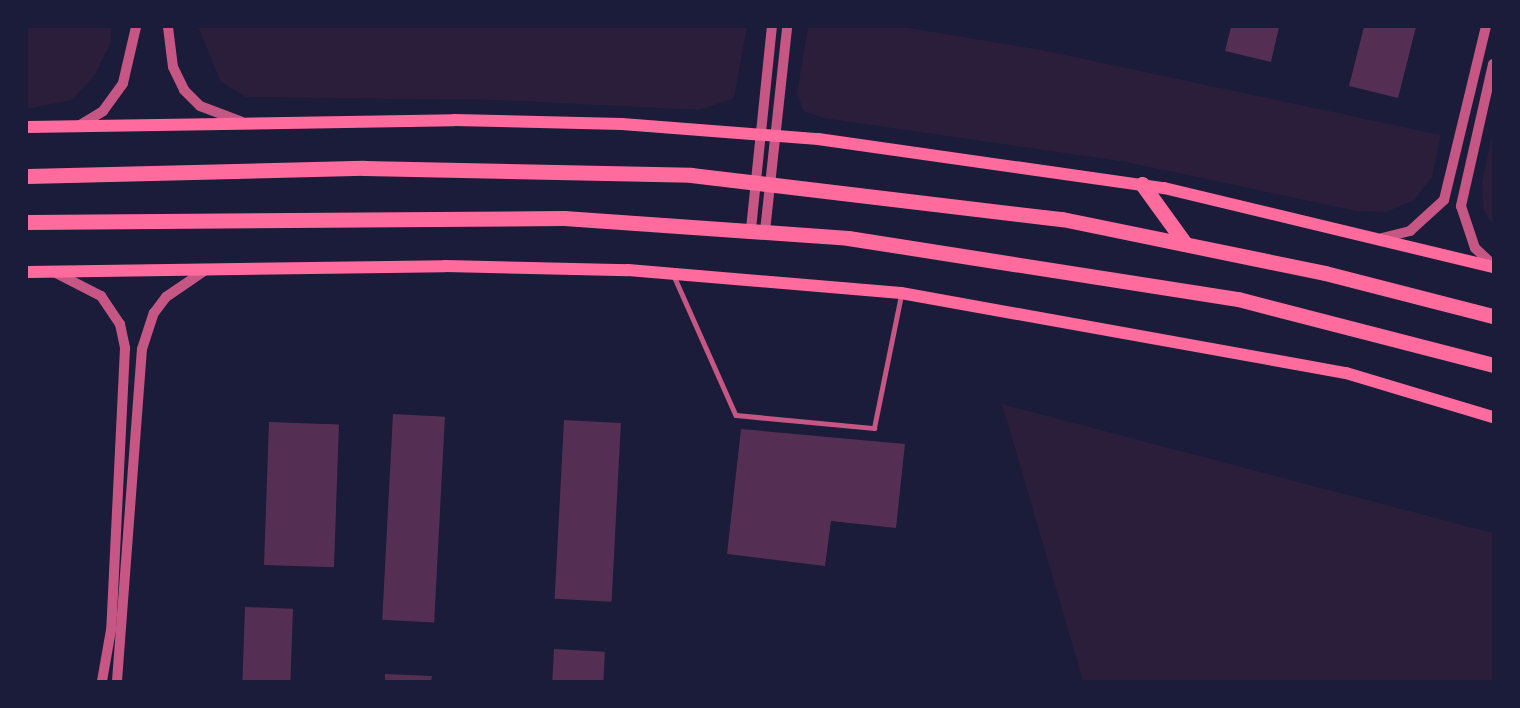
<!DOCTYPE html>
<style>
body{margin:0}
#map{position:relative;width:1520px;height:708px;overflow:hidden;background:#1b1b3a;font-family:Cabin,sans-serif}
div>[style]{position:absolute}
.green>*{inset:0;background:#2a1e3b}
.building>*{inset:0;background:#542f53;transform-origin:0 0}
.service>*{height:4.5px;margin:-2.25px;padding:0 2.25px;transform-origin:2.25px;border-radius:2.25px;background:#c65784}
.tertiary>*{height:10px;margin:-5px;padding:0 5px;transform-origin:5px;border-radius:5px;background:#c65784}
.secondary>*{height:12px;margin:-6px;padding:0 6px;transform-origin:6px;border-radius:6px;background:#ff6b9d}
.primary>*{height:15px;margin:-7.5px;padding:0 7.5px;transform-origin:7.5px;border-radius:7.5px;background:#ff6b9d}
span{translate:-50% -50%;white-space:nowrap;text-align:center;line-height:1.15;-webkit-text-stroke:6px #1b1b3a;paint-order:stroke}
.frame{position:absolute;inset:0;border:28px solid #1b1b3a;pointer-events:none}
</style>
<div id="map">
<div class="green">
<div style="clip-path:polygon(27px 27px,111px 27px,111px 42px,95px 75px,72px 100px,27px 109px)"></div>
<div style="clip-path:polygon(198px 27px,747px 27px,734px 98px,699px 110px,498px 100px,246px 97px,221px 82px)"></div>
<div style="clip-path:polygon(808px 27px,902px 27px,1042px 50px,1441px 135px,1432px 177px,1414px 200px,1386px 212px,1356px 211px,1126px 162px,823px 118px,804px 111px,797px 94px)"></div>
<div style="clip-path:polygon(1493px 131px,1493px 225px,1483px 209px,1482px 183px)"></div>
<div style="clip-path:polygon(1002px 404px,1493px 533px,1493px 681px,1083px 681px)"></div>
</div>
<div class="building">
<div style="clip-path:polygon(1231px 27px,1279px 27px,1271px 62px,1225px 51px)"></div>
<div style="clip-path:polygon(1364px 27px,1416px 27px,1398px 98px,1349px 86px)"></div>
<div style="left:393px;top:414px;width:52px;height:206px;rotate:3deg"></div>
<div style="left:564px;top:420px;width:57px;height:179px;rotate:3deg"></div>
<div style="left:269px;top:422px;width:70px;height:143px;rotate:2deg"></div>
<div style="clip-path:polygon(741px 429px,905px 444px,896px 528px,831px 521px,825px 566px,727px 554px)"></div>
<div style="left:245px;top:607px;width:48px;height:74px;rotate:2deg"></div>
<div style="left:554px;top:649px;width:51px;height:32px;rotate:3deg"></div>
<div style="clip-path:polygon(385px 674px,432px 676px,431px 681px,385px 681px)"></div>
</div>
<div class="service">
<div style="left:674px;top:276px;width:152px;rotate:66deg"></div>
<div style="left:736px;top:415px;width:139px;rotate:5.4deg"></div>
<div style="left:874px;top:428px;width:136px;rotate:-78.5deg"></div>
</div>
<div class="tertiary">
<div style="left:168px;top:27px;width:40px;rotate:82.9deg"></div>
<div style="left:173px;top:67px;width:25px;rotate:64deg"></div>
<div style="left:184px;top:90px;width:23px;rotate:45deg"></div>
<div style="left:200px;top:106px;width:43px;rotate:20.6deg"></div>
<div style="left:1493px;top:64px;width:146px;rotate:102.7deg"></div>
<div style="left:1461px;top:206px;width:44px;rotate:71.6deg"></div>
<div style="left:1475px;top:248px;width:25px;rotate:43deg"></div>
<div style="left:80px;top:125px;width:27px;rotate:-31deg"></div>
<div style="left:103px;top:111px;width:34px;rotate:-54deg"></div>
<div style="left:123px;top:83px;width:57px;rotate:-76.9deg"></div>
<div style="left:751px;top:229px;width:203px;rotate:-84.1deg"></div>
<div style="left:765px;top:231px;width:205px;rotate:-83.8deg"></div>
<div style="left:1382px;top:238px;width:29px;rotate:-14deg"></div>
<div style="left:1410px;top:231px;width:46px;rotate:-42.4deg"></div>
<div style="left:1444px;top:200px;width:178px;rotate:-76.4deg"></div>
<div style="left:56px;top:273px;width:51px;rotate:27.1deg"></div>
<div style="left:101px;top:296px;width:34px;rotate:56deg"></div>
<div style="left:120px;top:324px;width:25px;rotate:78deg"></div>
<div style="left:125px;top:348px;width:282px;rotate:92.8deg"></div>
<div style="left:111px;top:630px;width:52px;rotate:100deg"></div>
<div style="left:117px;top:681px;width:333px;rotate:-85.7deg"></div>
<div style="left:142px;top:349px;width:38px;rotate:-72deg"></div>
<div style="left:154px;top:313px;width:20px;rotate:-53deg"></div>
<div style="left:166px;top:297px;width:46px;rotate:-34.4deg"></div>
</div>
<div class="secondary">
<div style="left:27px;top:127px;width:427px;rotate:-0.9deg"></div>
<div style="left:454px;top:120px;width:168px;rotate:1.4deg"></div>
<div style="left:622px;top:124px;width:197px;rotate:4.4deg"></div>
<div style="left:818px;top:139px;width:349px;rotate:8.1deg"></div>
<div style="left:1164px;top:188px;width:338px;rotate:13.5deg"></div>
<div style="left:27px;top:272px;width:418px;rotate:-0.8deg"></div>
<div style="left:445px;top:266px;width:183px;rotate:1.3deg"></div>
<div style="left:628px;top:270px;width:274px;rotate:4.8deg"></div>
<div style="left:901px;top:293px;width:452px;rotate:10.2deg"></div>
<div style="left:1346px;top:373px;width:153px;rotate:16.7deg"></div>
</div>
<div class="primary">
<div style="left:27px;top:176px;width:337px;rotate:-1.4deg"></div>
<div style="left:364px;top:168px;width:327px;rotate:1.2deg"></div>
<div style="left:691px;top:175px;width:374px;rotate:6.8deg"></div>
<div style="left:1062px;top:219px;width:268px;rotate:11.6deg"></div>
<div style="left:1325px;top:273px;width:173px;rotate:14.4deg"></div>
<div style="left:1142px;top:184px;width:72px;rotate:54.1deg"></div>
<div style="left:27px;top:222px;width:537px;rotate:-0.43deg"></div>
<div style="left:564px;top:218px;width:285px;rotate:4deg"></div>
<div style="left:848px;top:238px;width:395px;rotate:8.9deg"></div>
<div style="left:1238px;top:299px;width:263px;rotate:14.5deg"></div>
</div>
<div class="frame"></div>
</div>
